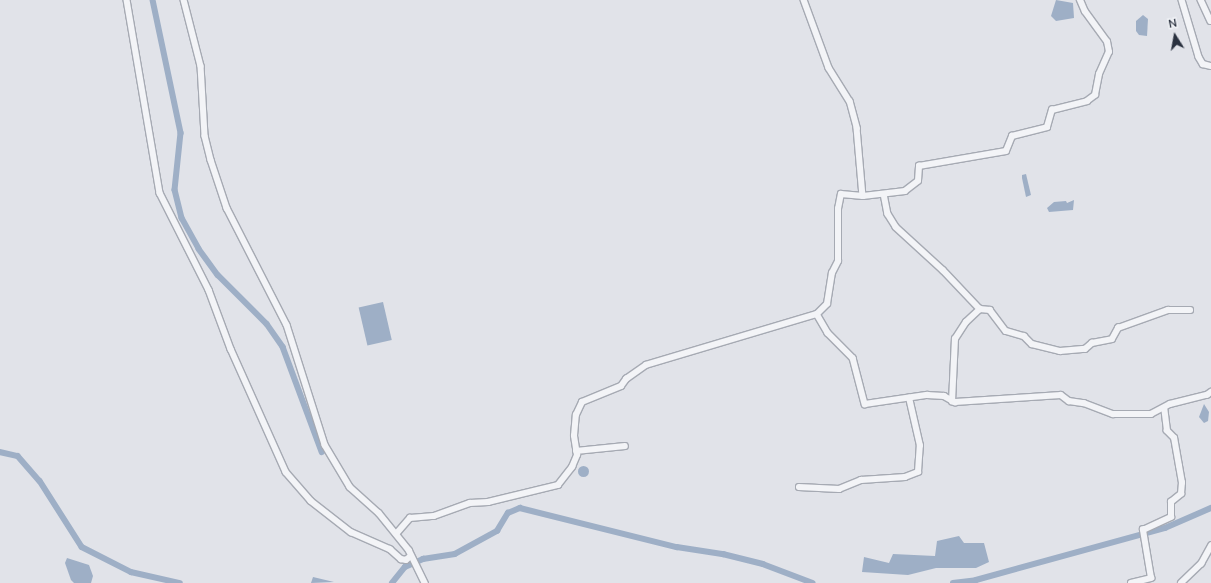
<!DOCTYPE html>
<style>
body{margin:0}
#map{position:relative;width:1211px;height:583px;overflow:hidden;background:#e1e3e9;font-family:"Nunito Sans",sans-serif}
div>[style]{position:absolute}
.water>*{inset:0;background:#9eafc6;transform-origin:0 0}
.round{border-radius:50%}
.canal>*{height:5.5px;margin:-2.75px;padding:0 2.75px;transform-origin:2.75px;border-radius:2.75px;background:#9eafc6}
.roads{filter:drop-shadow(1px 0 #a6aab3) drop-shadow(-1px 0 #a6aab3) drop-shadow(0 1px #a6aab3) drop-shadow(0 -1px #a6aab3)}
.minor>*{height:5.5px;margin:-2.75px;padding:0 2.75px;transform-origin:2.75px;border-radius:2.75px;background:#f3f4f7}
span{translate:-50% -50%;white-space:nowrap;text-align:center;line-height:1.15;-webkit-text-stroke:3px #f0f2f6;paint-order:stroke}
.north{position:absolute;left:1155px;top:16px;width:40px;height:40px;-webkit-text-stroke:3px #f0f2f6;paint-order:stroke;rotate:349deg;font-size:11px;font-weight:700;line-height:16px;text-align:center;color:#2a313f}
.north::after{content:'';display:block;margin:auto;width:14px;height:18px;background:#2a313f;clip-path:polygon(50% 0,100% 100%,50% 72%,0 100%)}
</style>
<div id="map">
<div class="water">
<div style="clip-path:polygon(1056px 0,1073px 3px,1074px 18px,1056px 21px,1051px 16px)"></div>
<div style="clip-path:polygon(1143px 15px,1148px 19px,1147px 36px,1139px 35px,1136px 31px,1136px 21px)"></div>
<div style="clip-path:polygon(1026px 174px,1031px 195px,1026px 197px,1022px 178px,1022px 175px)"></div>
<div style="clip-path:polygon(1074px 200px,1073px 210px,1049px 212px,1047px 208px,1054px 202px,1066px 201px,1067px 203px)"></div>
<div style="left:383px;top:302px;width:39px;height:25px;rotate:77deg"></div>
<div style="clip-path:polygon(1204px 404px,1209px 412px,1208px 421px,1204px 423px,1199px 417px)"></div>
<div class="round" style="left:577.5px;top:465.5px;width:11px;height:11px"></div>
<div style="clip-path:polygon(959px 536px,964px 543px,984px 543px,989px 562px,976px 568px,936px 568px,908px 575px,862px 572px,864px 557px,889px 563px,893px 554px,935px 556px,937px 541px)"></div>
<div style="clip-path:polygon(67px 558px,89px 565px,93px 576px,91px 583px,74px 583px,71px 580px,65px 563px)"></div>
<div style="clip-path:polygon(313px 577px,334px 582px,311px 583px)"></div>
</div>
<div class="canal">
<div style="left:153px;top:0;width:136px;rotate:78.1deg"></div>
<div style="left:181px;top:133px;width:57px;rotate:96deg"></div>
<div style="left:175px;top:190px;width:29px;rotate:76deg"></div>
<div style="left:182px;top:218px;width:35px;rotate:61deg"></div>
<div style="left:199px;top:249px;width:32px;rotate:54deg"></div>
<div style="left:218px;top:275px;width:69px;rotate:45deg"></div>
<div style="left:267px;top:324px;width:28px;rotate:55deg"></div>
<div style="left:283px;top:347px;width:112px;rotate:69.6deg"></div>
<div style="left:0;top:452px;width:18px;rotate:13deg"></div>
<div style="left:18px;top:456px;width:33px;rotate:49deg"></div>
<div style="left:40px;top:481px;width:78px;rotate:57.5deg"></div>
<div style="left:82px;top:547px;width:55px;rotate:27deg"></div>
<div style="left:131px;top:572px;width:50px;rotate:12.7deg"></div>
<div style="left:392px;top:583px;width:21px;rotate:-51deg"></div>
<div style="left:405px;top:567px;width:20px;rotate:-24deg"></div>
<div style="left:423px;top:559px;width:32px;rotate:-9deg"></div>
<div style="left:455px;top:554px;width:48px;rotate:-28.7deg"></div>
<div style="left:497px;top:531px;width:21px;rotate:-59deg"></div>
<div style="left:508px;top:513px;width:13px;rotate:-23deg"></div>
<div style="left:520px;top:508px;width:162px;rotate:14deg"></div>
<div style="left:677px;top:547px;width:47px;rotate:8.7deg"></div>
<div style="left:723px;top:554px;width:41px;rotate:14deg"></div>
<div style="left:763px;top:564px;width:53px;rotate:20.8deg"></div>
<div style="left:953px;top:583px;width:23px;rotate:-7deg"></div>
<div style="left:976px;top:580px;width:196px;rotate:-15.4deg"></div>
<div style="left:1165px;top:528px;width:50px;rotate:-23.5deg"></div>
</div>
<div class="roads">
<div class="minor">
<div style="left:127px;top:0;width:196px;rotate:80.3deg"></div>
<div style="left:160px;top:193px;width:109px;rotate:63.2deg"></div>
<div style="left:209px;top:290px;width:63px;rotate:69.6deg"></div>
<div style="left:231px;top:349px;width:135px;rotate:65.9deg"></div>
<div style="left:286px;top:472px;width:38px;rotate:49deg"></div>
<div style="left:311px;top:501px;width:51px;rotate:37.8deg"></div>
<div style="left:351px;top:532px;width:43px;rotate:23.6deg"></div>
<div style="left:390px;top:549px;width:15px;rotate:42deg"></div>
<div style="left:401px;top:559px;width:5px;rotate:11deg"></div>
<div style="left:406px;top:560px;width:6px;rotate:-39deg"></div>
<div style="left:184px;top:0;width:68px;rotate:75.6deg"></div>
<div style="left:201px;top:66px;width:70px;rotate:86.7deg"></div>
<div style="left:205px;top:136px;width:25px;rotate:76deg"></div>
<div style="left:211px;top:160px;width:51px;rotate:71.6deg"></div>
<div style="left:227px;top:208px;width:131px;rotate:62.9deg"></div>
<div style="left:287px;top:325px;width:126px;rotate:72.4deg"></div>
<div style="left:325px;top:445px;width:49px;rotate:59.2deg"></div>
<div style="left:350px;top:487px;width:39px;rotate:42deg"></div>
<div style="left:379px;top:513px;width:48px;rotate:51deg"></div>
<div style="left:409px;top:550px;width:37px;rotate:64deg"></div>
<div style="left:804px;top:0;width:72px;rotate:69.8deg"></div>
<div style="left:829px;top:68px;width:39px;rotate:58deg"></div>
<div style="left:850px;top:101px;width:28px;rotate:75deg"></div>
<div style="left:857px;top:128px;width:68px;rotate:85deg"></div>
<div style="left:1182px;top:0;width:59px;rotate:73.4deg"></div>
<div style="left:1199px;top:57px;width:8px;rotate:60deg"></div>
<div style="left:1203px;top:64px;width:8px;rotate:14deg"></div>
<div style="left:1201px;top:0;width:23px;rotate:65deg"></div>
<div style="left:884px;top:194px;width:20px;rotate:79deg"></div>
<div style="left:888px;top:214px;width:15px;rotate:58deg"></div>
<div style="left:896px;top:227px;width:64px;rotate:42.5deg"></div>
<div style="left:943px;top:270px;width:54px;rotate:46.5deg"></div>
<div style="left:980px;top:309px;width:10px;rotate:6deg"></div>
<div style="left:990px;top:310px;width:26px;rotate:53deg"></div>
<div style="left:1006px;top:331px;width:19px;rotate:16deg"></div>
<div style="left:1024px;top:336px;width:11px;rotate:45deg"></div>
<div style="left:1032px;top:344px;width:29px;rotate:14deg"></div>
<div style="left:1060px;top:351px;width:25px;rotate:-5deg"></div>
<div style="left:1085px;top:349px;width:9px;rotate:-41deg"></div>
<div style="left:1092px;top:343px;width:20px;rotate:-11deg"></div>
<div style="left:1112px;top:339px;width:13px;rotate:-61deg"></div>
<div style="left:1118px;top:328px;width:53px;rotate:-19.8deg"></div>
<div style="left:1168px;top:310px;width:22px"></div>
<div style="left:817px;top:314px;width:14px;rotate:-45deg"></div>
<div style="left:827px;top:304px;width:31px;rotate:-81deg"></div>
<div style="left:832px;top:273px;width:13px;rotate:-63deg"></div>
<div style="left:838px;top:261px;width:52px;rotate:-90deg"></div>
<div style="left:838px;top:209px;width:15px;rotate:-79deg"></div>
<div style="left:841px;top:194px;width:22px;rotate:5deg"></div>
<div style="left:863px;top:196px;width:42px;rotate:-6.8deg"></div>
<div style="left:905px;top:191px;width:16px;rotate:-38deg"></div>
<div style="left:918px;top:181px;width:15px;rotate:-86deg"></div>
<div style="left:919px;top:166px;width:88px;rotate:-9.8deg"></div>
<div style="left:1006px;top:151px;width:16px;rotate:-68deg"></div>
<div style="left:1012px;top:136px;width:36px;rotate:-14deg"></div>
<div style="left:1047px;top:127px;width:18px;rotate:-74deg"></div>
<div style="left:1052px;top:110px;width:36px;rotate:-14deg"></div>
<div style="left:1087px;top:101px;width:10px;rotate:-37deg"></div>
<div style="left:1095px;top:95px;width:21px;rotate:-79deg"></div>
<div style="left:1099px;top:74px;width:24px;rotate:-66deg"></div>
<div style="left:1109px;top:52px;width:10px;rotate:-101deg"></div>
<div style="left:1107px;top:42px;width:37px;rotate:-126deg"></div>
<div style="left:1085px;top:12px;width:13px;rotate:-113deg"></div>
<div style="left:952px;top:402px;width:63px;rotate:-87.3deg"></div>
<div style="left:955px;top:339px;width:20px;rotate:-57deg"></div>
<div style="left:966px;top:322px;width:19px;rotate:-43deg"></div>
<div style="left:576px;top:451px;width:49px;rotate:-5.8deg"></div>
<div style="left:799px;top:487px;width:40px;rotate:2.9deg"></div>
<div style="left:839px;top:489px;width:24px;rotate:-22deg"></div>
<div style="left:861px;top:480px;width:44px;rotate:-3.9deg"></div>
<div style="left:905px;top:477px;width:14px;rotate:-21deg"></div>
<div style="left:918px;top:472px;width:26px;rotate:-86deg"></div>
<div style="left:920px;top:446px;width:49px;rotate:-102.9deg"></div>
<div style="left:396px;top:534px;width:21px;rotate:-49deg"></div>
<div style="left:410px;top:518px;width:24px;rotate:-5deg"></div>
<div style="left:434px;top:516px;width:38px;rotate:-20deg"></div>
<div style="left:470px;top:503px;width:18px;rotate:-3deg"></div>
<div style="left:488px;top:502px;width:72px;rotate:-13.7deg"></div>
<div style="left:558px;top:485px;width:23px;rotate:-52deg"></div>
<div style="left:572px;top:467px;width:13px;rotate:-67deg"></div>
<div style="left:577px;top:455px;width:19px;rotate:-99deg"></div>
<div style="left:574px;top:436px;width:21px;rotate:-85deg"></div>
<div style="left:576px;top:415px;width:14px;rotate:-65deg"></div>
<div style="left:582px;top:402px;width:42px;rotate:-22.3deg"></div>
<div style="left:621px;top:386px;width:9px;rotate:-54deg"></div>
<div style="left:626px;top:379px;width:24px;rotate:-35deg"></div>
<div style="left:646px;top:365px;width:178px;rotate:-16.6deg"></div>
<div style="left:817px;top:314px;width:22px;rotate:60deg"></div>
<div style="left:828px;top:333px;width:35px;rotate:45deg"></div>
<div style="left:853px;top:358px;width:48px;rotate:75.4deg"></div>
<div style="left:865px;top:404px;width:63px;rotate:-8.3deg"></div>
<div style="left:927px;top:395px;width:17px;rotate:3deg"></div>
<div style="left:944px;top:396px;width:13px;rotate:29deg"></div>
<div style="left:955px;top:402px;width:106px;rotate:-3.8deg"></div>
<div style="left:1061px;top:395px;width:10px;rotate:37deg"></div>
<div style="left:1069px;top:401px;width:15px;rotate:8deg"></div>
<div style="left:1084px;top:403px;width:31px;rotate:21deg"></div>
<div style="left:1113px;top:414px;width:38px"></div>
<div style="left:1151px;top:414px;width:21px;rotate:-28deg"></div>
<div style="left:1170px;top:404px;width:38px;rotate:-14deg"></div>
<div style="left:1207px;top:395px;width:5px;rotate:-37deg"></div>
<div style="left:1131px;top:583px;width:21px;rotate:-14deg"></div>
<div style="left:1151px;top:578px;width:49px;rotate:-99.5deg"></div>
<div style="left:1143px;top:530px;width:31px;rotate:-25deg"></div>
<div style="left:1171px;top:517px;width:15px;rotate:-90deg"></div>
<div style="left:1171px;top:502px;width:13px;rotate:-39deg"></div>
<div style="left:1181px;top:494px;width:11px;rotate:-85deg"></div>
<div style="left:1182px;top:483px;width:17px;rotate:-100deg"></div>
<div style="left:1179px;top:466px;width:28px;rotate:-100deg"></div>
<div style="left:1174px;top:438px;width:10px;rotate:-135deg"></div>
<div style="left:1167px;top:431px;width:23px;rotate:-97deg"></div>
<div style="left:1181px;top:583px;width:28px;rotate:-44deg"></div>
<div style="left:1201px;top:564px;width:21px;rotate:-61deg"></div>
</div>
</div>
<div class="north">N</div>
</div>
